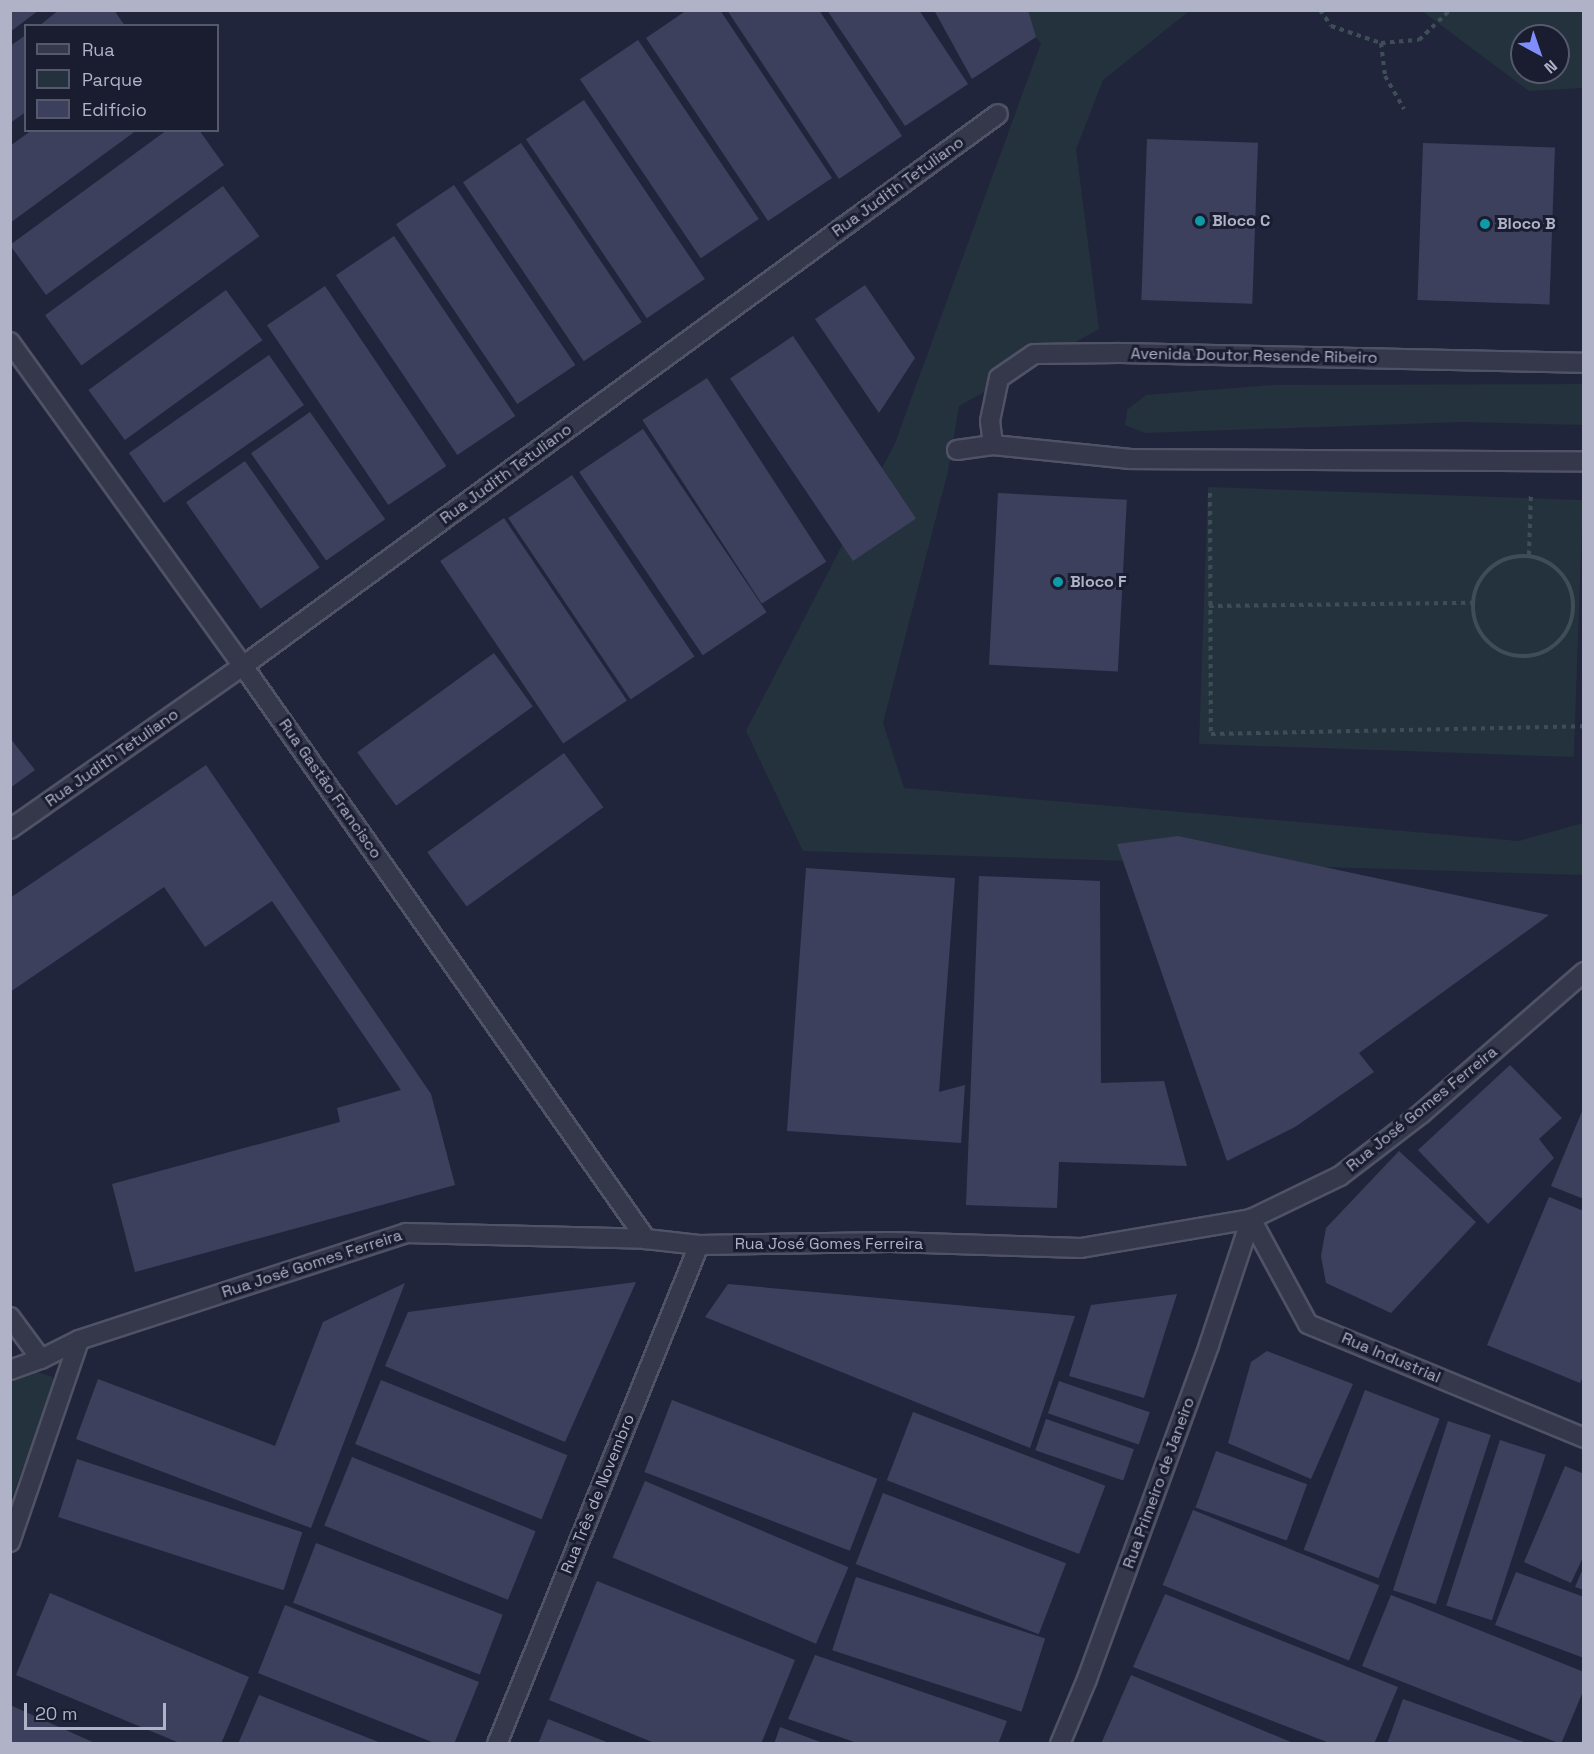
<!DOCTYPE html>
<meta charset="utf-8">
<style>
body{margin:0}
#map{position:relative;width:1594px;height:1754px;overflow:hidden;background:#21253b;font-family:"Space Grotesk",sans-serif}
div>[style]{position:absolute}
.green>*{inset:0;background:#23323c;transform-origin:0 0}
.building>*{inset:0;background:#3d405c;transform-origin:0 0}
.path>*{height:4px;margin-top:-2px;transform-origin:0;background:repeating-linear-gradient(90deg,#3e4e57 0 4.5px,transparent 0 9px)}
.path>.ring{margin:-2px;padding:0;box-sizing:content-box;background:none;border:4px solid #3e4e57;border-radius:50%}
.roads{filter:drop-shadow(2px 0 #505266) drop-shadow(-2px 0 #505266) drop-shadow(0 2px #505266) drop-shadow(0 -2px #505266)}
.service>*{height:18px;margin:-9px;padding:0 9px;transform-origin:9px;border-radius:9px;background:#35384b}
.minor>*{height:18px;margin:-9px;padding:0 9px;transform-origin:9px;border-radius:9px;background:#35384b}
.tertiary>*{height:18px;margin:-9px;padding:0 9px;transform-origin:9px;border-radius:9px;background:#35384b}
.dots>*{width:16px;height:16px;translate:-50% -50%;box-sizing:border-box;border:3px solid #1a1d30;border-radius:50%}
span{translate:-50% -50%;white-space:nowrap;text-align:center;line-height:1.15;-webkit-text-stroke:6px #1a1d30;paint-order:stroke}
.street-label{font-size:16px;color:#b0b2c7}
.poi-label{font-size:16px;color:#b0b2c7;font-weight:700}
.left{translate:0 -50%;text-align:left}
.frame{position:absolute;inset:0;border:12px solid #b0b2c7;pointer-events:none}
.legend{position:absolute;left:24px;top:24px;width:195px;height:108px;box-sizing:border-box;background:#1a1d30;border:2px solid #56596c;margin:0;padding:8px 10px;list-style:none;font-size:18px;color:#b0b2c7}
.legend li{display:flex;align-items:center;gap:12px;height:30px}
.legend b{width:30px;border:2px solid #56596c}
.north{position:absolute;left:1510px;top:24px;width:60px;height:60px;box-sizing:border-box;background:#1a1d30;border:2px solid #56596c;border-radius:50%;rotate:140deg;font-size:16px;font-weight:700;line-height:24px;text-align:center;color:#b0b2c7}
.north::after{content:'';display:block;margin:auto;width:21px;height:27px;background:#808efc;clip-path:polygon(50% 0,100% 100%,50% 72%,0 100%)}
.scale{position:absolute;left:24px;top:1703px;width:142px;height:27px;box-sizing:border-box;border:3px solid #b0b2c7;border-top:0;padding-left:8px;font-size:18px;line-height:21px;white-space:nowrap;color:#b0b2c7;-webkit-text-stroke:4px #1a1d30;paint-order:stroke}
</style>
<div id="map">
<div class="green">
<div style="clip-path:polygon(1011px 11px,1189px 11px,1103px 80px,1076px 149px,1099px 329px,959px 406px,948px 471px,883px 723px,904px 788px,1519px 841px,1583px 823px,1583px 875px,803px 851px,746px 731px,895px 443px,1041px 43px)"></div>
<div style="clip-path:polygon(evenodd,1422px 11px,1583px 11px,1583px 88px,1529px 91px,1422px 11px,1522px 36px,1558px 36px,1558px 72px,1522px 72px,1522px 36px)"></div>
<div style="clip-path:polygon(1583px 384px,1583px 425px,1463px 422px,1145px 433px,1125px 425px,1127px 410px,1146px 395px,1273px 385px)"></div>
<div style="left:1208px;top:487px;width:375px;height:257px;rotate:2deg"></div>
<div style="clip-path:polygon(37px 1372px,53px 1377px,52px 1392px,11px 1499px,11px 1379px)"></div>
</div>
<div class="building">
<div style="clip-path:polygon(10px 10px,39px 10px,10px 32px)"></div>
<div style="clip-path:polygon(59px 10px,114px 10px,125px 26px,39px 26px)"></div>
<div style="clip-path:polygon(687px 10px,720px 10px,832px 178px,768px 221px,646px 38px)"></div>
<div style="clip-path:polygon(727px 10px,819px 10px,902px 136px,839px 179px)"></div>
<div style="clip-path:polygon(827px 10px,919px 10px,968px 84px,905px 126px)"></div>
<div style="clip-path:polygon(934px 10px,1028px 10px,1036px 37px,972px 79px)"></div>
<div style="clip-path:polygon(26px 35px,26px 112px,10px 123px,10px 46px)"></div>
<div style="left:638px;top:40px;width:216px;height:70px;rotate:56deg"></div>
<div style="left:584px;top:100px;width:216px;height:70px;rotate:56deg"></div>
<div style="clip-path:polygon(32px 130px,137px 130px,10px 223px,10px 146px)"></div>
<div style="clip-path:polygon(167px 130px,199px 130px,224px 165px,46px 295px,10px 245px)"></div>
<div style="left:1147px;top:139px;width:111px;height:161px;rotate:2deg"></div>
<div style="left:521px;top:143px;width:216px;height:70px;rotate:56deg"></div>
<div style="left:1423px;top:143px;width:132px;height:157px;rotate:2deg"></div>
<div style="left:454px;top:185px;width:217px;height:70px;rotate:56deg"></div>
<div style="left:223px;top:186px;width:62px;height:220px;rotate:54deg"></div>
<div style="left:394px;top:236px;width:217px;height:70px;rotate:56deg"></div>
<div style="clip-path:polygon(865px 285px,915px 358px,879px 413px,815px 319px)"></div>
<div style="left:325px;top:286px;width:217px;height:70px;rotate:56deg"></div>
<div style="left:226px;top:290px;width:62px;height:170px;rotate:54deg"></div>
<div style="left:793px;top:336px;width:220px;height:76px;rotate:56deg"></div>
<div style="left:269px;top:355px;width:61px;height:171px;rotate:55deg"></div>
<div style="left:707px;top:378px;width:219px;height:77px;rotate:57deg"></div>
<div style="left:310px;top:412px;width:131px;height:72px;rotate:55deg"></div>
<div style="left:643px;top:429px;width:221px;height:77px;rotate:56deg"></div>
<div style="left:245px;top:461px;width:130px;height:72px;rotate:55deg"></div>
<div style="left:572px;top:475px;width:219px;height:77px;rotate:56deg"></div>
<div style="left:998px;top:493px;width:129px;height:172px;rotate:3deg"></div>
<div style="left:504px;top:518px;width:220px;height:77px;rotate:56deg"></div>
<div style="left:494px;top:653px;width:66px;height:169px;rotate:54deg"></div>
<div style="clip-path:polygon(10px 738px,35px 770px,10px 788px)"></div>
<div style="left:564px;top:753px;width:67px;height:169px;rotate:54deg"></div>
<div style="clip-path:polygon(206px 765px,431px 1094px,455px 1185px,135px 1272px,112px 1184px,340px 1122px,337px 1108px,401px 1090px,272px 901px,205px 947px,164px 887px,10px 992px,10px 898px)"></div>
<div style="clip-path:polygon(1178px 836px,1549px 915px,1359px 1053px,1374px 1072px,1295px 1127px,1227px 1161px,1117px 844px)"></div>
<div style="clip-path:polygon(806px 868px,955px 878px,939px 1092px,965px 1085px,961px 1143px,787px 1131px)"></div>
<div style="clip-path:polygon(979px 876px,1100px 881px,1101px 1083px,1164px 1081px,1187px 1166px,1059px 1162px,1057px 1208px,966px 1205px)"></div>
<div style="clip-path:polygon(1510px 1065px,1562px 1118px,1539px 1139px,1554px 1158px,1488px 1224px,1418px 1150px)"></div>
<div style="clip-path:polygon(1583px 1109px,1584px 1109px,1584px 1199px,1551px 1186px)"></div>
<div style="clip-path:polygon(1399px 1151px,1476px 1222px,1391px 1313px,1326px 1283px,1321px 1256px,1326px 1228px)"></div>
<div style="clip-path:polygon(1549px 1197px,1584px 1211px,1584px 1374px,1580px 1383px,1487px 1345px)"></div>
<div style="clip-path:polygon(636px 1282px,565px 1442px,385px 1366px,408px 1312px)"></div>
<div style="clip-path:polygon(405px 1283px,311px 1528px,76px 1439px,98px 1379px,275px 1446px,323px 1322px)"></div>
<div style="clip-path:polygon(728px 1284px,1075px 1316px,1030px 1448px,705px 1317px)"></div>
<div style="clip-path:polygon(1177px 1294px,1144px 1398px,1069px 1376px,1091px 1305px)"></div>
<div style="clip-path:polygon(1267px 1351px,1353px 1384px,1311px 1479px,1228px 1443px,1251px 1362px)"></div>
<div style="left:381px;top:1380px;width:201px;height:69px;rotate:22deg"></div>
<div style="left:1059px;top:1381px;width:96px;height:34px;rotate:19deg"></div>
<div style="left:1365px;top:1390px;width:80px;height:171px;rotate:21deg"></div>
<div style="left:672px;top:1400px;width:220px;height:77px;rotate:21deg"></div>
<div style="left:913px;top:1412px;width:206px;height:73px;rotate:21deg"></div>
<div style="left:1046px;top:1419px;width:93px;height:33px;rotate:19deg"></div>
<div style="left:1448px;top:1421px;width:45px;height:178px;rotate:18deg"></div>
<div style="left:1500px;top:1440px;width:48px;height:174px;rotate:18deg"></div>
<div style="left:1216px;top:1451px;width:97px;height:60px;rotate:20deg"></div>
<div style="left:352px;top:1457px;width:198px;height:74px;rotate:22deg"></div>
<div style="left:77px;top:1459px;width:237px;height:61px;rotate:18deg"></div>
<div style="clip-path:polygon(1565px 1466px,1584px 1474px,1584px 1555px,1571px 1583px,1524px 1562px)"></div>
<div style="left:645px;top:1481px;width:221px;height:83px;rotate:23deg"></div>
<div style="left:883px;top:1493px;width:196px;height:76px;rotate:21deg"></div>
<div style="left:1193px;top:1510px;width:201px;height:81px;rotate:22deg"></div>
<div style="left:316px;top:1543px;width:200px;height:64px;rotate:21deg"></div>
<div style="clip-path:polygon(1584px 1566px,1584px 1590px,1575px 1587px)"></div>
<div style="clip-path:polygon(1516px 1572px,1584px 1597px,1584px 1658px,1495px 1625px)"></div>
<div style="left:856px;top:1577px;width:199px;height:77px;rotate:18deg"></div>
<div style="clip-path:polygon(597px 1581px,795px 1660px,761px 1744px,657px 1744px,549px 1700px)"></div>
<div style="clip-path:polygon(50px 1593px,249px 1677px,221px 1744px,182px 1744px,16px 1675px)"></div>
<div style="clip-path:polygon(1165px 1594px,1398px 1687px,1374px 1744px,1332px 1744px,1133px 1667px)"></div>
<div style="clip-path:polygon(1391px 1595px,1584px 1672px,1584px 1689px,1561px 1744px,1362px 1666px)"></div>
<div style="clip-path:polygon(285px 1605px,479px 1682px,454px 1744px,437px 1744px,258px 1673px)"></div>
<div style="clip-path:polygon(815px 1655px,1007px 1721px,998px 1744px,860px 1744px,788px 1719px)"></div>
<div style="clip-path:polygon(1131px 1675px,1293px 1743px,1293px 1744px,1101px 1744px)"></div>
<div style="clip-path:polygon(259px 1695px,381px 1743px,381px 1744px,238px 1744px)"></div>
<div style="clip-path:polygon(1403px 1699px,1527px 1743px,1527px 1744px,1387px 1744px)"></div>
<div style="clip-path:polygon(10px 1705px,97px 1744px,10px 1744px)"></div>
<div style="clip-path:polygon(548px 1719px,609px 1743px,609px 1744px,538px 1744px)"></div>
<div style="clip-path:polygon(780px 1727px,823px 1743px,823px 1744px,774px 1744px)"></div>
</div>
<div class="path">
<div style="left:1320px;top:10px;width:19px;rotate:55deg"></div>
<div style="left:1331px;top:26px;width:53px;rotate:18.8deg"></div>
<div style="left:1381px;top:43px;width:38px;rotate:-5deg"></div>
<div style="left:1419px;top:40px;width:43px;rotate:-44.1deg"></div>
<div style="left:1381px;top:43px;width:33px;rotate:83deg"></div>
<div style="left:1385px;top:76px;width:38px;rotate:60deg"></div>
<div style="left:1210px;top:493px;width:241px;rotate:89.8deg"></div>
<div style="left:1211px;top:734px;width:373px;rotate:-1.2deg"></div>
<div style="left:1529px;top:555px;width:62px;rotate:-88.2deg"></div>
<div class="ring" style="left:1473px;top:556px;width:96px;height:96px"></div>
<div style="left:1209px;top:606px;width:264px;rotate:-0.7deg"></div>
</div>
<div class="roads">
<div class="service">
<div style="left:993px;top:445px;width:24px;rotate:-97deg"></div>
<div style="left:990px;top:421px;width:44px;rotate:-78.2deg"></div>
<div style="left:999px;top:378px;width:42px;rotate:-34.4deg"></div>
<div style="left:1034px;top:354px;width:84px;rotate:-0.7deg"></div>
<div style="left:1118px;top:353px;width:466px;rotate:1.2deg"></div>
<div style="left:957px;top:450px;width:36px;rotate:-8deg"></div>
<div style="left:993px;top:445px;width:138px;rotate:5.8deg"></div>
<div style="left:1130px;top:459px;width:454px;rotate:0.3deg"></div>
</div>
<div class="minor">
<div style="left:10px;top:342px;width:399px;rotate:54.3deg"></div>
<div style="left:243px;top:666px;width:701px;rotate:54.88deg"></div>
<div style="left:10px;top:829px;width:284px;rotate:-35deg"></div>
<div style="left:243px;top:666px;width:935px;rotate:-36.17deg"></div>
<div style="left:1251px;top:1219px;width:119px;rotate:61.5deg"></div>
<div style="left:1308px;top:1324px;width:299px;rotate:22.4deg"></div>
<div style="left:10px;top:1317px;width:52px;rotate:53.6deg"></div>
<div style="left:10px;top:1542px;width:213px;rotate:-71.1deg"></div>
<div style="left:497px;top:1744px;width:538px;rotate:-67.96deg"></div>
<div style="left:1060px;top:1744px;width:70px;rotate:-67.4deg"></div>
<div style="left:1087px;top:1679px;width:356px;rotate:-69.9deg"></div>
<div style="left:1209px;top:1345px;width:133px;rotate:-71.6deg"></div>
</div>
<div class="tertiary">
<div style="left:10px;top:1370px;width:33px;rotate:-20deg"></div>
<div style="left:41px;top:1359px;width:42px;rotate:-26.6deg"></div>
<div style="left:79px;top:1340px;width:344px;rotate:-18.1deg"></div>
<div style="left:406px;top:1233px;width:240px;rotate:1.4deg"></div>
<div style="left:646px;top:1239px;width:53px;rotate:6.5deg"></div>
<div style="left:699px;top:1245px;width:191px;rotate:-0.9deg"></div>
<div style="left:890px;top:1242px;width:191px;rotate:1.8deg"></div>
<div style="left:1081px;top:1248px;width:172px;rotate:-9.7deg"></div>
<div style="left:1251px;top:1219px;width:99px;rotate:-25.8deg"></div>
<div style="left:1340px;top:1176px;width:103px;rotate:-37.5deg"></div>
<div style="left:1422px;top:1113px;width:215px;rotate:-41deg"></div>
</div>
</div>
<div class="dots">
<div style="left:1200px;top:221px;background:#0f9aa8"></div>
<div style="left:1485px;top:224px;background:#0f9aa8"></div>
<div style="left:1058px;top:582px;background:#0f9aa8"></div>
</div>
<div class="street-label">
<span style="left:898px;top:187px;rotate:-36deg">Rua Judith Tetuliano</span>
<span style="left:1254px;top:356px;rotate:1deg">Avenida Doutor Resende Ribeiro</span>
<span style="left:506px;top:474px;rotate:-36deg">Rua Judith Tetuliano</span>
<span style="left:112px;top:758px;rotate:-35deg">Rua Judith Tetuliano</span>
<span style="left:330px;top:789px;rotate:55deg">Rua Gastão Francisco</span>
<span style="left:1422px;top:1109px;rotate:-39deg">Rua José Gomes Ferreira</span>
<span style="left:829px;top:1244px">Rua José Gomes Ferreira</span>
<span style="left:312px;top:1264px;rotate:-18deg">Rua José Gomes Ferreira</span>
<span style="left:1391px;top:1358px;rotate:23deg">Rua Industrial</span>
<span style="left:1159px;top:1483px;rotate:-70deg">Rua Primeiro de Janeiro</span>
<span style="left:598px;top:1494px;rotate:-68deg">Rua Três de Novembro</span>
</div>
<div class="poi-label">
<span class="left" style="left:1212px;top:221px">Bloco C</span>
<span class="left" style="left:1497px;top:224px">Bloco B</span>
<span class="left" style="left:1070px;top:582px">Bloco F</span>
</div>
<div class="frame"></div>
<ul class="legend">
<li><b style="height:8px;background:#35384b"></b>Rua</li>
<li><b style="height:16px;background:#23323c"></b>Parque</li>
<li><b style="height:16px;background:#3d405c"></b>Edifício</li>
</ul>
<div class="north">N</div>
<div class="scale">20 m</div>
</div>
